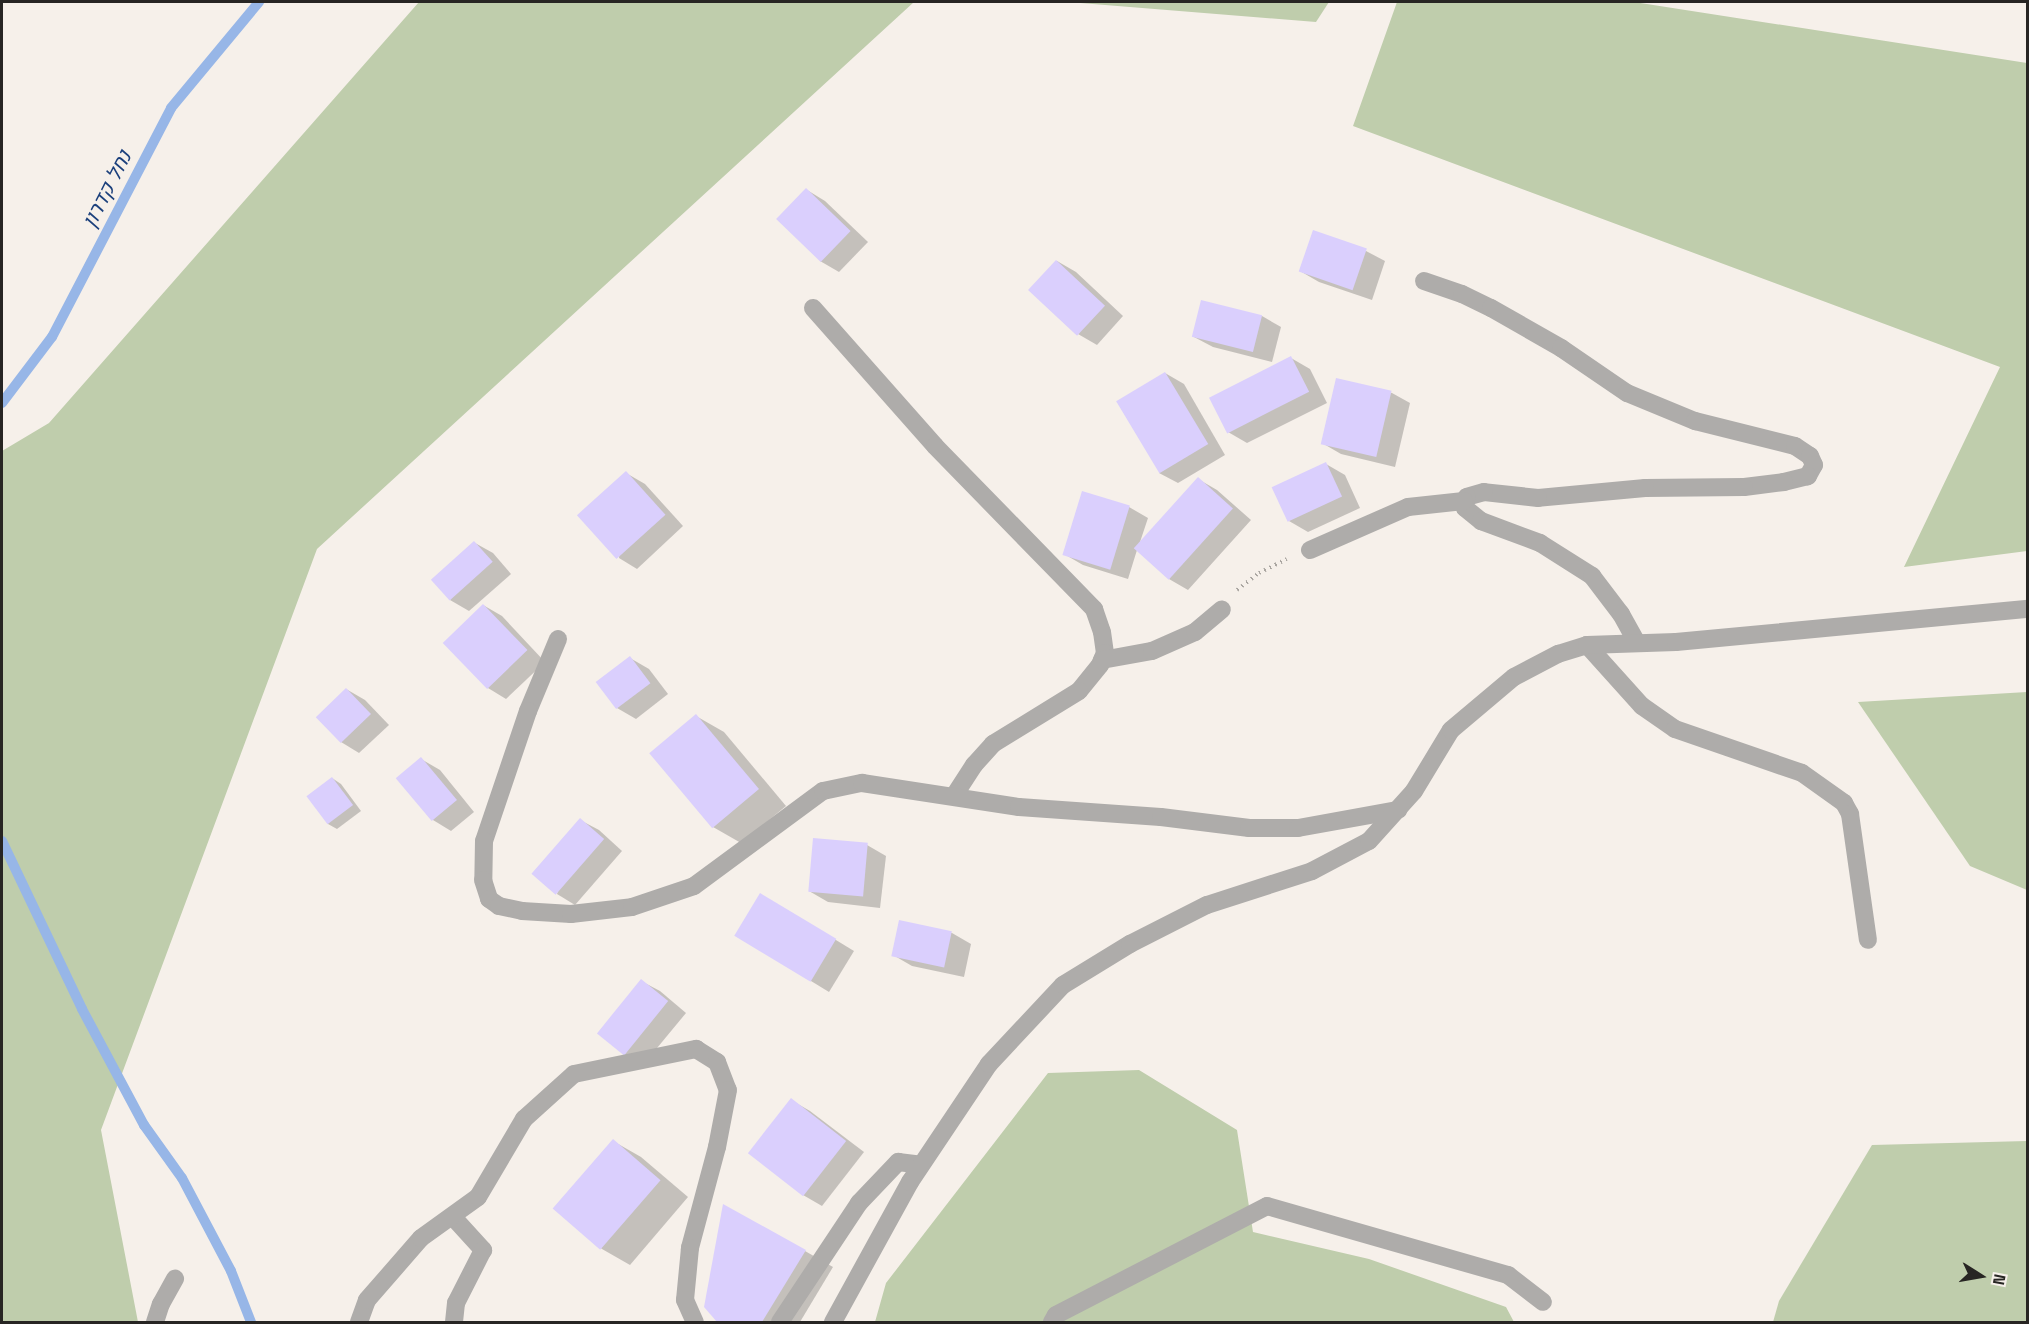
<!DOCTYPE html>
<meta charset="utf-8">
<style>
body{margin:0}
#map{position:relative;width:2029px;height:1324px;overflow:hidden;background:#f6f0ea;font-family:"Space Grotesk",Heebo,sans-serif}
div>[style]{position:absolute}
.green>*{inset:0;background:#bfcdac}
.shadow>*{inset:0;background:#0003}
.stream>*{height:10px;margin:-5px;padding:0 5px;transform-origin:5px;border-radius:5px;background:#97b6e7}
.building>*{inset:0;background:#dacffd;transform-origin:0 0}
.path>*{height:4px;margin-top:-2px;transform-origin:0;background:repeating-linear-gradient(90deg,#aaa6a1 0 1.5px,transparent 0 6px)}
.lane>*{height:18px;margin:-9px;padding:0 9px;transform-origin:9px;border-radius:9px;background:#aeacaa}
.street>*{height:18px;margin:-9px;padding:0 9px;transform-origin:9px;border-radius:9px;background:#aeacaa}
span{translate:-50% -50%;white-space:nowrap;text-align:center;line-height:1.15;-webkit-text-stroke:4.5px #f6f0ea;paint-order:stroke}
.water-label{font-size:21px;color:#1c407c;font-style:italic}
.frame{position:absolute;inset:0;border:3px solid #272523;pointer-events:none}
.north{position:absolute;left:1951px;top:1246px;width:60px;height:60px;-webkit-text-stroke:4px #f6f0ea;paint-order:stroke;rotate:101deg;font-size:16px;font-weight:700;line-height:24px;text-align:center;color:#272523}
.north::after{content:'';display:block;margin:auto;width:21px;height:27px;background:#272523;clip-path:polygon(50% 0,100% 100%,50% 72%,0 100%)}
</style>
<div id="map">
<div class="green">
<div style="clip-path:polygon(419px 2px,914px 2px,317px 549px,101px 1130px,138px 1322px,2px 1322px,2px 451px,49px 423px)"></div>
<div style="clip-path:polygon(1068px 2px,1329px 2px,1316px 22px)"></div>
<div style="clip-path:polygon(1397px 2px,1634px 2px,2027px 63px,2027px 551px,1904px 567px,2000px 367px,1353px 126px)"></div>
<div style="clip-path:polygon(2027px 692px,2028px 692px,2027px 890px,1970px 866px,1858px 702px)"></div>
<div style="clip-path:polygon(1139px 1070px,1237px 1130px,1253px 1232px,1369px 1259px,1506px 1307px,1514px 1322px,875px 1322px,886px 1283px,1048px 1073px)"></div>
<div style="clip-path:polygon(2027px 1141px,2027px 1322px,1773px 1322px,1779px 1301px,1872px 1145px)"></div>
</div>
<div class="shadow">
<div style="clip-path:polygon(807px 190px,825px 201px,868px 242px,839px 272px,820px 261px)"></div>
<div style="clip-path:polygon(1366px 251px,1385px 261px,1372px 300px,1319px 282px,1300px 271px)"></div>
<div style="clip-path:polygon(1057px 261px,1076px 272px,1123px 316px,1097px 345px,1078px 334px,1030px 290px)"></div>
<div style="clip-path:polygon(1202px 302px,1262px 316px,1281px 327px,1272px 362px,1213px 347px,1194px 337px)"></div>
<div style="clip-path:polygon(1291px 358px,1310px 369px,1327px 403px,1247px 443px,1228px 432px)"></div>
<div style="clip-path:polygon(1165px 373px,1184px 384px,1225px 455px,1178px 483px,1159px 473px)"></div>
<div style="clip-path:polygon(1337px 380px,1392px 393px,1410px 403px,1395px 467px,1341px 454px,1322px 443px)"></div>
<div style="clip-path:polygon(1326px 464px,1345px 475px,1360px 508px,1308px 532px,1289px 521px)"></div>
<div style="clip-path:polygon(626px 473px,645px 484px,683px 526px,637px 569px,619px 558px)"></div>
<div style="clip-path:polygon(1198px 479px,1217px 490px,1251px 520px,1188px 590px,1169px 579px,1137px 550px,1128px 579px,1083px 565px,1064px 554px,1129px 507px,1148px 518px,1139px 545px)"></div>
<div style="clip-path:polygon(475px 543px,493px 553px,511px 574px,469px 611px,450px 600px)"></div>
<div style="clip-path:polygon(483px 605px,502px 616px,545px 662px,506px 699px,488px 688px)"></div>
<div style="clip-path:polygon(630px 658px,649px 669px,668px 694px,636px 719px,617px 708px)"></div>
<div style="clip-path:polygon(346px 689px,365px 700px,389px 725px,359px 753px,341px 742px)"></div>
<div style="clip-path:polygon(696px 716px,724px 732px,786px 806px,741px 843px,713px 827px)"></div>
<div style="clip-path:polygon(421px 759px,440px 770px,474px 812px,451px 831px,433px 820px)"></div>
<div style="clip-path:polygon(332px 778px,341px 784px,361px 811px,337px 829px,328px 824px)"></div>
<div style="clip-path:polygon(580px 820px,599px 830px,622px 851px,575px 905px,557px 894px)"></div>
<div style="clip-path:polygon(867px 845px,886px 856px,880px 908px,828px 902px,809px 891px)"></div>
<div style="clip-path:polygon(780px 906px,854px 951px,829px 992px,811px 981px)"></div>
<div style="clip-path:polygon(900px 922px,952px 933px,971px 944px,964px 977px,912px 966px,893px 955px)"></div>
<div style="clip-path:polygon(641px 981px,660px 991px,686px 1013px,643px 1065px,624px 1054px,599px 1032px)"></div>
<div style="clip-path:polygon(791px 1100px,810px 1111px,864px 1152px,822px 1206px,803px 1195px,750px 1153px)"></div>
<div style="clip-path:polygon(613px 1141px,641px 1157px,688px 1197px,630px 1265px,602px 1249px,555px 1209px)"></div>
<div style="clip-path:polygon(805px 1251px,833px 1267px,800px 1322px,719px 1322px,705px 1307px)"></div>
</div>
<div class="stream">
<div style="left:2px;top:403px;width:83px;rotate:-52.9deg"></div>
<div style="left:52px;top:337px;width:258px;rotate:-62.5deg"></div>
<div style="left:171px;top:108px;width:138px;rotate:-50.3deg"></div>
<div style="left:2px;top:841px;width:186px;rotate:64.5deg"></div>
<div style="left:82px;top:1009px;width:132px;rotate:61.9deg"></div>
<div style="left:144px;top:1125px;width:65px;rotate:54.4deg"></div>
<div style="left:182px;top:1178px;width:105px;rotate:62.2deg"></div>
<div style="left:231px;top:1271px;width:55px;rotate:68.6deg"></div>
</div>
<div class="building">
<div style="left:806px;top:188px;width:62px;height:43px;rotate:44deg"></div>
<div style="left:1313px;top:230px;width:57px;height:44px;rotate:19deg"></div>
<div style="left:1056px;top:260px;width:67px;height:41px;rotate:43deg"></div>
<div style="left:1201px;top:300px;width:63px;height:38px;rotate:14deg"></div>
<div style="left:1291px;top:356px;width:40px;height:92px;rotate:63deg"></div>
<div style="left:1165px;top:372px;width:84px;height:57px;rotate:59deg"></div>
<div style="left:1336px;top:378px;width:57px;height:68px;rotate:13deg"></div>
<div style="left:1326px;top:462px;width:38px;height:60px;rotate:65deg"></div>
<div style="left:626px;top:471px;width:59px;height:66px;rotate:48deg"></div>
<div style="left:1198px;top:477px;width:47px;height:96px;rotate:42deg"></div>
<div style="left:1082px;top:491px;width:50px;height:67px;rotate:17deg"></div>
<div style="left:474px;top:541px;width:28px;height:58px;rotate:48deg"></div>
<div style="left:483px;top:604px;width:64px;height:56px;rotate:46deg"></div>
<div style="left:630px;top:656px;width:34px;height:43px;rotate:53deg"></div>
<div style="left:346px;top:688px;width:36px;height:42px;rotate:46deg"></div>
<div style="left:696px;top:714px;width:98px;height:61px;rotate:50deg"></div>
<div style="left:421px;top:757px;width:56px;height:33px;rotate:50deg"></div>
<div style="left:332px;top:777px;width:35px;height:32px;rotate:53deg"></div>
<div style="left:580px;top:818px;width:32px;height:74px;rotate:41deg"></div>
<div style="left:813px;top:838px;width:55px;height:54px;rotate:5deg"></div>
<div style="left:760px;top:893px;width:89px;height:50px;rotate:31deg"></div>
<div style="left:899px;top:920px;width:54px;height:37px;rotate:12deg"></div>
<div style="left:641px;top:979px;width:35px;height:70px;rotate:39deg"></div>
<div style="left:791px;top:1098px;width:70px;height:70px;rotate:38deg"></div>
<div style="left:613px;top:1139px;width:63px;height:92px;rotate:41deg"></div>
<div style="clip-path:polygon(723px 1204px,806px 1250px,762px 1322px,717px 1322px,704px 1307px)"></div>
</div>
<div class="path">
<div style="left:1237px;top:590px;width:28px;rotate:-38deg"></div>
<div style="left:1259px;top:573px;width:31px;rotate:-27deg"></div>
</div>
<div class="lane">
<div style="left:453px;top:1217px;width:45px;rotate:47.7deg"></div>
<div style="left:483px;top:1250px;width:59px;rotate:117deg"></div>
<div style="left:456px;top:1303px;width:19px;rotate:96deg"></div>
<div style="left:1052px;top:1322px;width:8px;rotate:-60deg"></div>
<div style="left:1056px;top:1315px;width:237px;rotate:-27.3deg"></div>
<div style="left:1267px;top:1206px;width:251px;rotate:16deg"></div>
<div style="left:1508px;top:1275px;width:44px;rotate:37.6deg"></div>
</div>
<div class="street">
<div style="left:1424px;top:281px;width:40px;rotate:18.9deg"></div>
<div style="left:1462px;top:294px;width:32px;rotate:26deg"></div>
<div style="left:1491px;top:308px;width:81px;rotate:29.7deg"></div>
<div style="left:1561px;top:348px;width:80px;rotate:34.3deg"></div>
<div style="left:1627px;top:393px;width:74px;rotate:22.4deg"></div>
<div style="left:1695px;top:421px;width:103px;rotate:14deg"></div>
<div style="left:1795px;top:446px;width:18px;rotate:34deg"></div>
<div style="left:1810px;top:456px;width:10px;rotate:66deg"></div>
<div style="left:1814px;top:465px;width:13px;rotate:119deg"></div>
<div style="left:1808px;top:476px;width:25px;rotate:166deg"></div>
<div style="left:1784px;top:482px;width:40px;rotate:172.9deg"></div>
<div style="left:1744px;top:487px;width:99px;rotate:179.4deg"></div>
<div style="left:1645px;top:488px;width:107px;rotate:174.7deg"></div>
<div style="left:1538px;top:498px;width:54px;rotate:-173.7deg"></div>
<div style="left:1484px;top:492px;width:18px;rotate:164deg"></div>
<div style="left:1467px;top:497px;width:5px;rotate:127deg"></div>
<div style="left:1464px;top:501px;width:7px;rotate:82deg"></div>
<div style="left:1465px;top:508px;width:21px;rotate:39deg"></div>
<div style="left:1481px;top:521px;width:63px;rotate:20.4deg"></div>
<div style="left:1540px;top:543px;width:62px;rotate:32.4deg"></div>
<div style="left:1592px;top:576px;width:48px;rotate:52.7deg"></div>
<div style="left:1621px;top:614px;width:31px;rotate:61deg"></div>
<div style="left:813px;top:308px;width:184px;rotate:48.5deg"></div>
<div style="left:935px;top:446px;width:228px;rotate:45.7deg"></div>
<div style="left:1094px;top:609px;width:24px;rotate:71deg"></div>
<div style="left:1102px;top:632px;width:21px;rotate:82deg"></div>
<div style="left:1105px;top:653px;width:13px;rotate:113deg"></div>
<div style="left:1100px;top:665px;width:33px;rotate:129deg"></div>
<div style="left:1079px;top:691px;width:101px;rotate:148.4deg"></div>
<div style="left:993px;top:744px;width:28px;rotate:132deg"></div>
<div style="left:974px;top:765px;width:37px;rotate:123deg"></div>
<div style="left:1310px;top:550px;width:107px;rotate:-23.7deg"></div>
<div style="left:1408px;top:507px;width:56px;rotate:-6.1deg"></div>
<div style="left:558px;top:639px;width:78px;rotate:112.6deg"></div>
<div style="left:528px;top:711px;width:137px;rotate:108.7deg"></div>
<div style="left:484px;top:841px;width:39px;rotate:91deg"></div>
<div style="left:483px;top:880px;width:20px;rotate:72deg"></div>
<div style="left:489px;top:899px;width:12px;rotate:35deg"></div>
<div style="left:499px;top:906px;width:24px;rotate:12deg"></div>
<div style="left:522px;top:911px;width:49px;rotate:3.5deg"></div>
<div style="left:571px;top:914px;width:61px;rotate:-6.5deg"></div>
<div style="left:632px;top:907px;width:65px;rotate:-18.7deg"></div>
<div style="left:694px;top:886px;width:160px;rotate:-36.4deg"></div>
<div style="left:823px;top:791px;width:40px;rotate:-12deg"></div>
<div style="left:862px;top:783px;width:159px;rotate:8.7deg"></div>
<div style="left:1019px;top:807px;width:142px;rotate:4deg"></div>
<div style="left:1161px;top:817px;width:89px;rotate:7.1deg"></div>
<div style="left:1249px;top:828px;width:49px"></div>
<div style="left:1298px;top:828px;width:102px;rotate:-10.2deg"></div>
<div style="left:1587px;top:645px;width:82px;rotate:48deg"></div>
<div style="left:1642px;top:706px;width:40px;rotate:34.9deg"></div>
<div style="left:1675px;top:729px;width:134px;rotate:19.1deg"></div>
<div style="left:1802px;top:773px;width:52px;rotate:35.5deg"></div>
<div style="left:1844px;top:803px;width:13px;rotate:61deg"></div>
<div style="left:1850px;top:814px;width:127px;rotate:81.9deg"></div>
<div style="left:1102px;top:660px;width:51px;rotate:-10.2deg"></div>
<div style="left:1152px;top:651px;width:47px;rotate:-23.8deg"></div>
<div style="left:1195px;top:632px;width:35px;rotate:-40deg"></div>
<div style="left:155px;top:1322px;width:19px;rotate:-72deg"></div>
<div style="left:161px;top:1304px;width:29px;rotate:-61deg"></div>
<div style="left:359px;top:1322px;width:23px;rotate:-70deg"></div>
<div style="left:367px;top:1300px;width:82px;rotate:-48.9deg"></div>
<div style="left:421px;top:1238px;width:70px;rotate:-35.7deg"></div>
<div style="left:478px;top:1197px;width:91px;rotate:-59.5deg"></div>
<div style="left:524px;top:1119px;width:67px;rotate:-42deg"></div>
<div style="left:574px;top:1074px;width:125px;rotate:-11.6deg"></div>
<div style="left:696px;top:1049px;width:25px;rotate:32deg"></div>
<div style="left:717px;top:1062px;width:30px;rotate:69deg"></div>
<div style="left:728px;top:1090px;width:58px;rotate:100.9deg"></div>
<div style="left:717px;top:1147px;width:105px;rotate:105deg"></div>
<div style="left:690px;top:1248px;width:52px;rotate:95.5deg"></div>
<div style="left:685px;top:1300px;width:24px;rotate:66deg"></div>
<div style="left:780px;top:1322px;width:143px;rotate:-56.4deg"></div>
<div style="left:859px;top:1203px;width:57px;rotate:-46.4deg"></div>
<div style="left:898px;top:1162px;width:23px;rotate:7deg"></div>
<div style="left:833px;top:1322px;width:160px;rotate:-61.2deg"></div>
<div style="left:910px;top:1182px;width:142px;rotate:-56.2deg"></div>
<div style="left:989px;top:1064px;width:108px;rotate:-46.9deg"></div>
<div style="left:1063px;top:985px;width:79px;rotate:-31.5deg"></div>
<div style="left:1130px;top:944px;width:86px;rotate:-26.9deg"></div>
<div style="left:1207px;top:905px;width:110px;rotate:-17.9deg"></div>
<div style="left:1312px;top:871px;width:64px;rotate:-27.8deg"></div>
<div style="left:1369px;top:841px;width:67px;rotate:-48deg"></div>
<div style="left:1414px;top:791px;width:71px;rotate:-58.8deg"></div>
<div style="left:1451px;top:730px;width:82px;rotate:-40.1deg"></div>
<div style="left:1514px;top:677px;width:50px;rotate:-27.6deg"></div>
<div style="left:1558px;top:654px;width:30px;rotate:-17deg"></div>
<div style="left:1587px;top:645px;width:89px;rotate:-1.9deg"></div>
<div style="left:1676px;top:642px;width:354px;rotate:-5.4deg"></div>
</div>
<div class="water-label">
<span style="left:107px;top:189px;rotate:-63deg">נחל קדרון</span>
</div>
<div class="frame"></div>
<div class="north">N</div>
</div>
